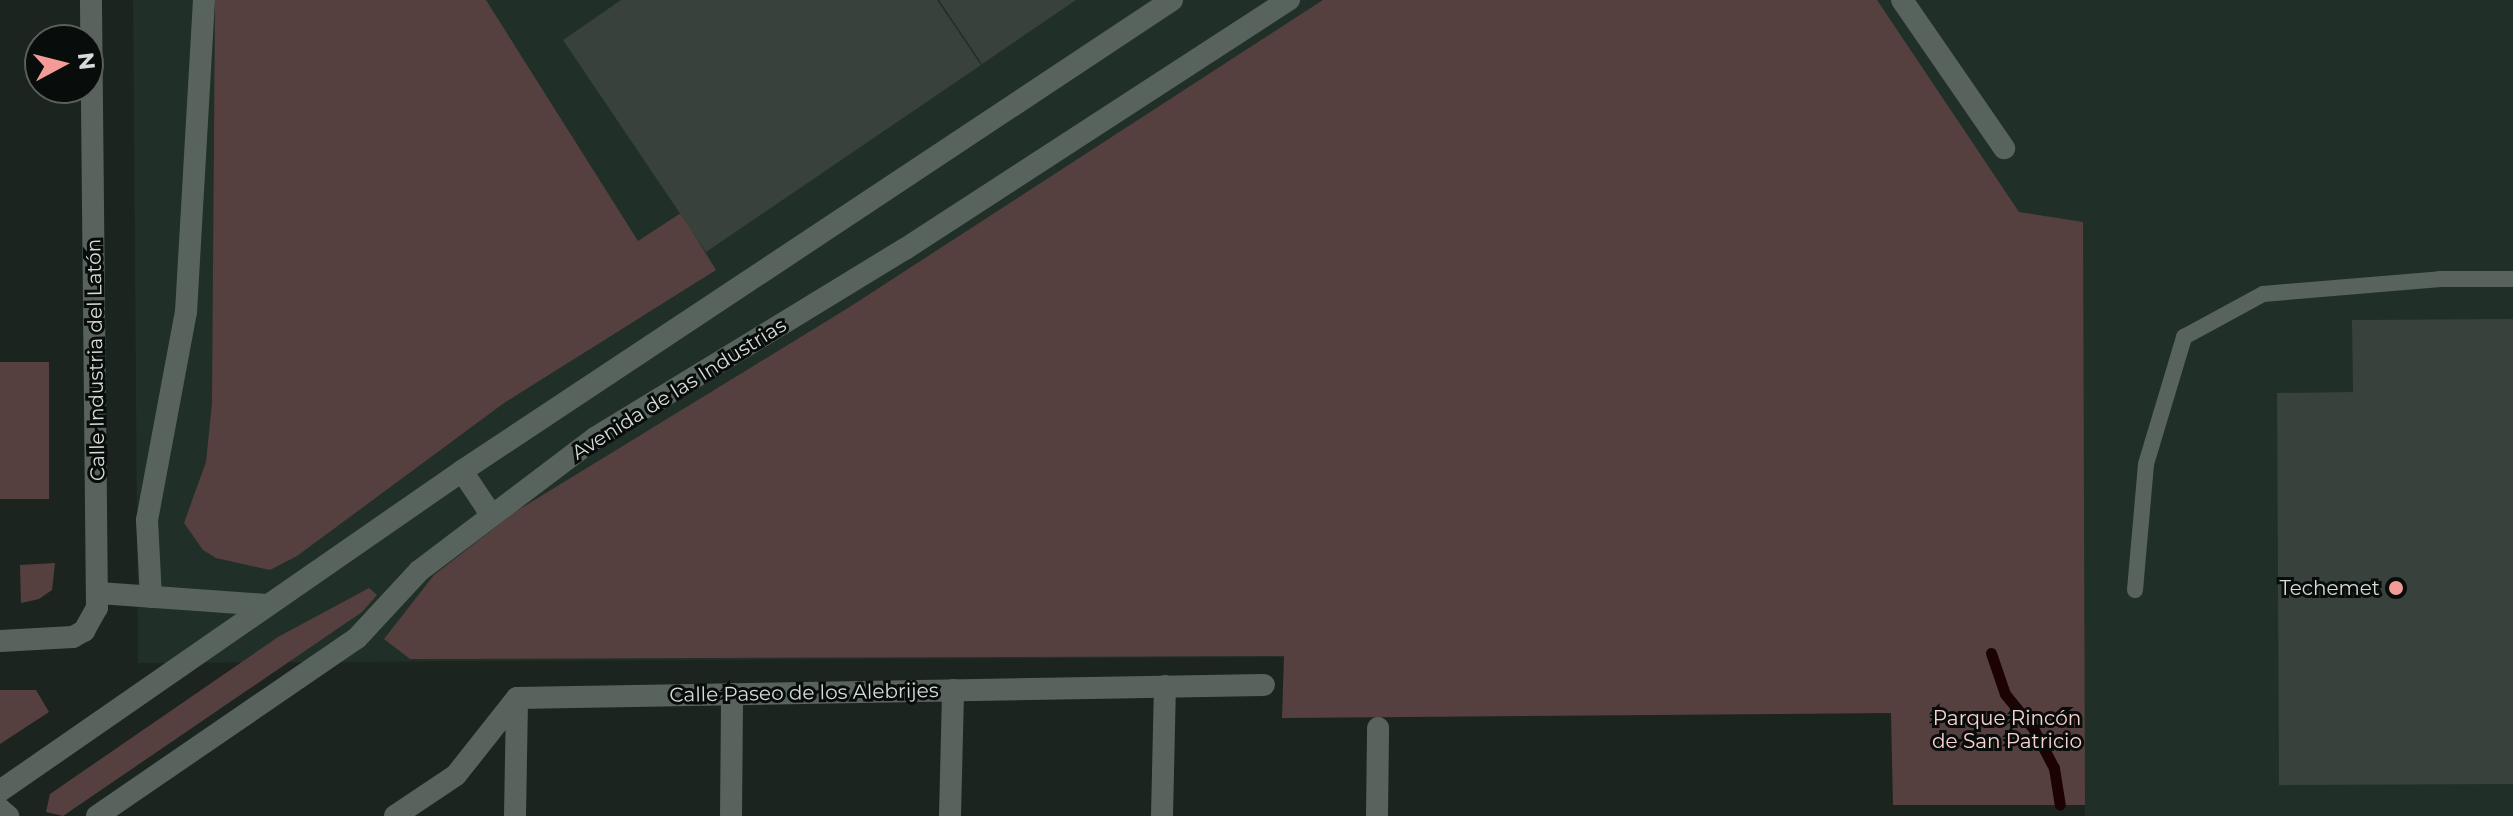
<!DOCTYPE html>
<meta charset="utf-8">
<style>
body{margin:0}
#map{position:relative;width:2513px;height:816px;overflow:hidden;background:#1b241f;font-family:Montserrat,sans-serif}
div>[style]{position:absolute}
.built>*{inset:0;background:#202f27}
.green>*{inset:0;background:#56403f;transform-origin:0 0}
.stream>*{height:11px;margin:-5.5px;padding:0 5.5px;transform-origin:5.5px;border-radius:5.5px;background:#1c0203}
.building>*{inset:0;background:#38413c}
.service>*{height:16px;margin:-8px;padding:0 8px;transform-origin:8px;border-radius:8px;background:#59635e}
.minor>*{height:22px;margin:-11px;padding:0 11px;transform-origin:11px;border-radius:11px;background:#59635e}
.tertiary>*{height:22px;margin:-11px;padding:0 11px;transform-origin:11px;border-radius:11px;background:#59635e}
.dots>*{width:22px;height:22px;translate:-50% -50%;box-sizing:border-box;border:4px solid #080c0a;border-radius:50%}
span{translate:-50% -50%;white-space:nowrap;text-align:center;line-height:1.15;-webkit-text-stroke:6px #080c0a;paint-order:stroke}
.street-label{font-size:20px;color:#d6dcd8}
.poi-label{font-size:20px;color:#d6dcd8}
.right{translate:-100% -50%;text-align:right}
.park-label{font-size:20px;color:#fcd2cf}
.north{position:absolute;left:24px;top:24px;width:80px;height:80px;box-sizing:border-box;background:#080c0a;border:2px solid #5a5f5c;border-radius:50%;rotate:83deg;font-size:22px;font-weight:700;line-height:32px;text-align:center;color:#d6dcd8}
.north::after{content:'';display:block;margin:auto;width:28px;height:36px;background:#f59b97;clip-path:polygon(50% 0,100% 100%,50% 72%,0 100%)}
</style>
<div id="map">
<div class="built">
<div style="clip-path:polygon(133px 0,2513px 0,2513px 816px,2085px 816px,2082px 653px,138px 663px)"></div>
</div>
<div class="green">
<div style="clip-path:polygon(215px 0,486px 0,638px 241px,681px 213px,716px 270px,504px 403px,297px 556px,270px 570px,216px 558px,203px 550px,184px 523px,206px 462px,212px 403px)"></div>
<div style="clip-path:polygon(1323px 0,1877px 0,2019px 212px,2083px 222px,2085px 805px,1893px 805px,1891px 713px,1282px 718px,1284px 656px,410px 659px,384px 639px,434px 575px,515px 512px,848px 308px)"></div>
<div style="left:0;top:362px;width:49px;height:137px"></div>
<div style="clip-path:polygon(55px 563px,52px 590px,39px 599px,21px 603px,20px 565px)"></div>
<div style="clip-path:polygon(369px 588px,377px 595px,362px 612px,63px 816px,46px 812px,50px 794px,278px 637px)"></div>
<div style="clip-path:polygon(0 690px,36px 690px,49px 712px,0 744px)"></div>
</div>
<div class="stream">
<div style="left:1991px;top:653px;width:43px;rotate:71.1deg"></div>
<div style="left:2005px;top:694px;width:44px;rotate:50.5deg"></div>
<div style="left:2033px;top:728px;width:45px;rotate:62.3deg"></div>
<div style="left:2054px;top:768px;width:37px;rotate:81deg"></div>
</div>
<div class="building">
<div style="clip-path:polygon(621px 0,937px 0,981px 65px,706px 252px,563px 40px)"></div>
<div style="clip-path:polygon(939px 0,1076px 0,982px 64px)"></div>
<div style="clip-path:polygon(2513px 319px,2513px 784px,2279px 785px,2277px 393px,2353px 392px,2352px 320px)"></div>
</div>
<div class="service">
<div style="left:2135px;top:590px;width:126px;rotate:-85deg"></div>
<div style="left:2146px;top:464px;width:133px;rotate:-73.3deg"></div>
<div style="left:2184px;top:337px;width:90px;rotate:-28.6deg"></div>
<div style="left:2263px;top:294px;width:178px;rotate:-4.8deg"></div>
<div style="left:2440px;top:279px;width:73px"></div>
</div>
<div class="minor">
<div style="left:1902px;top:0;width:180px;rotate:55.4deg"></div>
<div style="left:462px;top:471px;width:50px;rotate:56.3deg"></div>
<div style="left:99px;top:593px;width:169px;rotate:4.1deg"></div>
<div style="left:151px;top:597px;width:77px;rotate:-93deg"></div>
<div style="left:147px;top:520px;width:212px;rotate:-79.4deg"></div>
<div style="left:186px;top:312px;width:313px;rotate:-86.7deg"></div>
<div style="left:0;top:641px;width:73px;rotate:-3.1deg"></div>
<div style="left:73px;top:637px;width:13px;rotate:-29deg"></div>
<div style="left:84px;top:631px;width:26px;rotate:-61deg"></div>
<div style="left:97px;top:608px;width:608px;rotate:-90.57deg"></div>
<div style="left:517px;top:698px;width:747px;rotate:-1deg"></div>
<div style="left:0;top:791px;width:562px;rotate:-34.71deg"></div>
<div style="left:462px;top:471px;width:852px;rotate:-33.56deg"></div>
<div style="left:97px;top:816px;width:315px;rotate:-34.4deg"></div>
<div style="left:357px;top:638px;width:91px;rotate:-47.2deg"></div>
<div style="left:419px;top:571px;width:221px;rotate:-37.1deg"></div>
<div style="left:595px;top:438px;width:363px;rotate:-31.4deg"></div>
<div style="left:905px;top:249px;width:458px;rotate:-33deg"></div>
<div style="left:395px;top:816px;width:73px;rotate:-33.9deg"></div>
<div style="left:456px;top:775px;width:98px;rotate:-51.6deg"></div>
<div style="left:515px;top:816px;width:118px;rotate:-89deg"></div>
<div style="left:731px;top:816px;width:122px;rotate:-89.5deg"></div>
<div style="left:950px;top:816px;width:126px;rotate:-88.6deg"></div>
<div style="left:1162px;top:816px;width:130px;rotate:-88.7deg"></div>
<div style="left:1377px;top:816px;width:88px;rotate:-89.3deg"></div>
</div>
<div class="tertiary">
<div style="left:0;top:809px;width:11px;rotate:41deg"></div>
</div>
<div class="dots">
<div style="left:2396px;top:588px;background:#f59b97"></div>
</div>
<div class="street-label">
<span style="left:96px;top:360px;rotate:-91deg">Calle Industria del Latón</span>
<span style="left:679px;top:389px;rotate:-32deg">Avenida de las Industrias</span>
<span style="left:804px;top:693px;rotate:-1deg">Calle Paseo de los Alebrijes</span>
</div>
<div class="poi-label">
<span class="right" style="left:2380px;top:588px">Techemet</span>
</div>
<div class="park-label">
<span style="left:2007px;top:730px">Parque Rincón<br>de San Patricio</span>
</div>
<div class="north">N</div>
</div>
